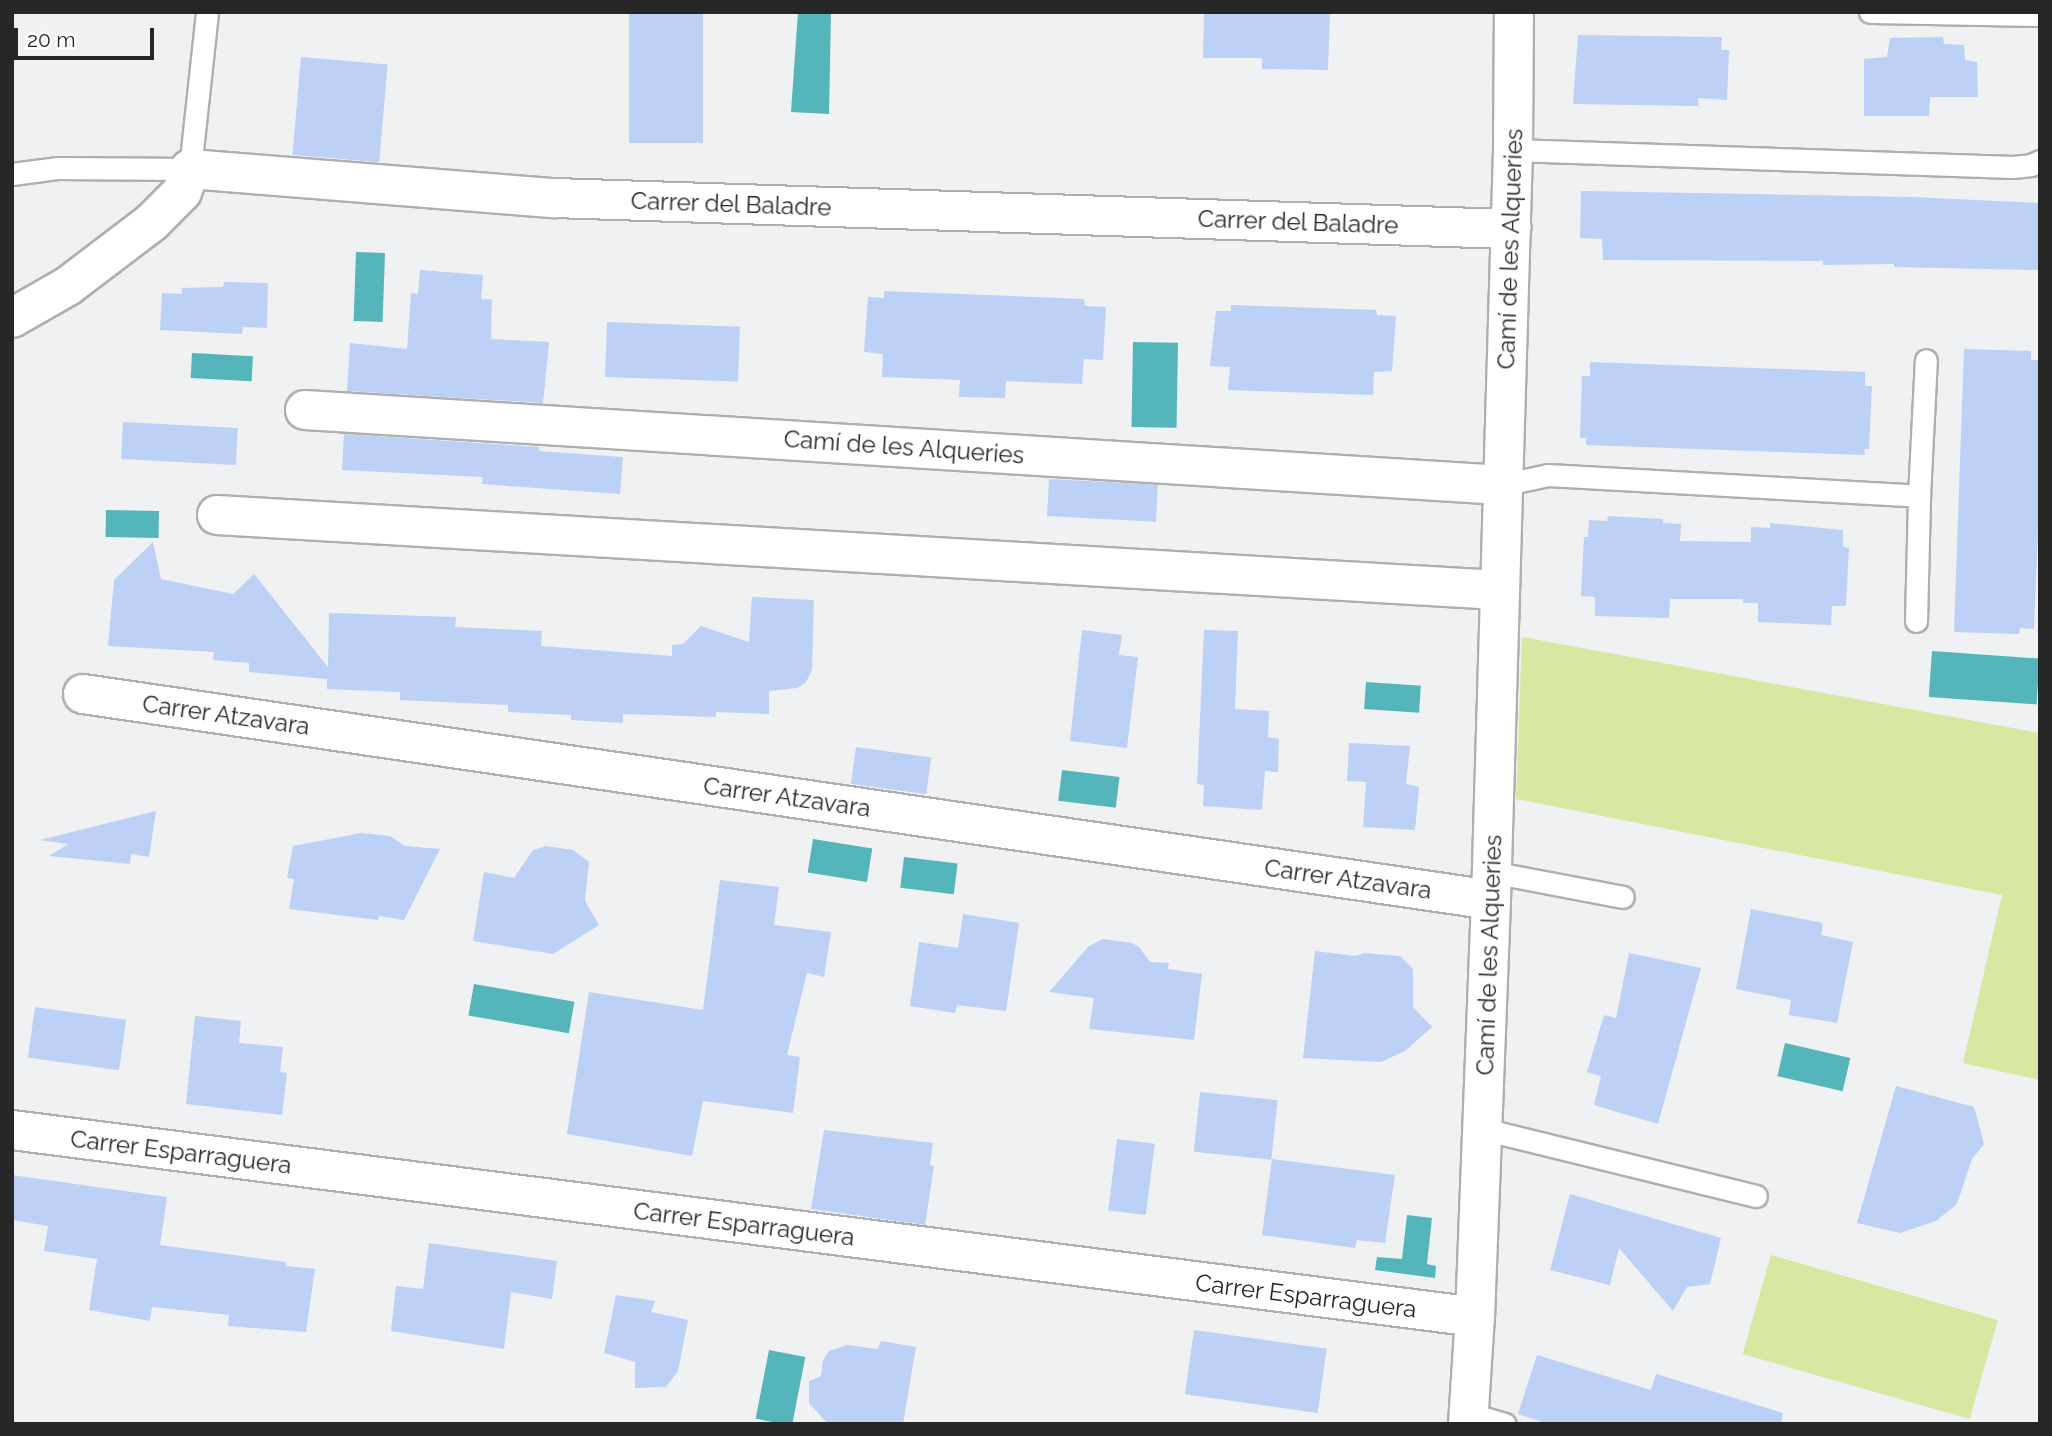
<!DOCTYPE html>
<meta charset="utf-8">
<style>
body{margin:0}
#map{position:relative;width:2052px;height:1436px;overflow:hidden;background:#f0f1f2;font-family:Raleway,sans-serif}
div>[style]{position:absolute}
.green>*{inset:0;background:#d8e7a2;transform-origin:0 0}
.water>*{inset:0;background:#54b6ba;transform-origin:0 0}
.building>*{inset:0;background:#bcd1f5;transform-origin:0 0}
.roads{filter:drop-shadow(2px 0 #aeafb0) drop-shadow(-2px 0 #aeafb0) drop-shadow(0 2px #aeafb0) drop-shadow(0 -2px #aeafb0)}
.service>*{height:21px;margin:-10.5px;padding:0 10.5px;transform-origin:10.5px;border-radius:10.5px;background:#fff}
.minor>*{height:38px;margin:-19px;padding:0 19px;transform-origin:19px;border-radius:19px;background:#fff}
span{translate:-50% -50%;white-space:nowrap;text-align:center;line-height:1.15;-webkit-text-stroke:6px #fff;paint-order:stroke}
.street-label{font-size:24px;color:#262627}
.frame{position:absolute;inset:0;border:14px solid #262627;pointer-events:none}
.scale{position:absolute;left:14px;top:28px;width:140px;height:32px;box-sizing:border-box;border:4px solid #262627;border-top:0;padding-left:9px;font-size:21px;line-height:24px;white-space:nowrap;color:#262627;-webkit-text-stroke:5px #fff;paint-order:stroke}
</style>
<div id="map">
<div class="green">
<div style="clip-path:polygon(1522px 637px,2040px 733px,2040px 1080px,1963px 1063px,2002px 895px,1516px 799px)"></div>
<div style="left:1771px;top:1255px;width:236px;height:103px;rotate:16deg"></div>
</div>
<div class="water">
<div style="clip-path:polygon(798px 12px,831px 12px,829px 114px,791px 112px)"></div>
<div style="left:356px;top:252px;width:29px;height:69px;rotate:2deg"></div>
<div style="left:1133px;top:342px;width:45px;height:85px;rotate:1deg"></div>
<div style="left:192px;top:353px;width:61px;height:25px;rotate:3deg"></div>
<div style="left:106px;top:510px;width:53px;height:27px;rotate:1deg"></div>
<div style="left:1932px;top:651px;width:108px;height:46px;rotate:4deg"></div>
<div style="left:1366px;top:682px;width:55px;height:27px;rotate:4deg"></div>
<div style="left:1062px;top:770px;width:58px;height:31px;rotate:7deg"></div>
<div style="left:813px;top:839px;width:60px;height:34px;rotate:9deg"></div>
<div style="left:904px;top:857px;width:54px;height:31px;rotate:7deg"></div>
<div style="left:474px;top:984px;width:102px;height:32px;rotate:10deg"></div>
<div style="left:1785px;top:1043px;width:67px;height:34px;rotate:13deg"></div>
<div style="clip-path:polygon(1407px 1215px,1432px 1218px,1427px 1264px,1436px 1266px,1435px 1278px,1375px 1270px,1377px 1257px,1402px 1259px)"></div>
<div style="left:769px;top:1350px;width:37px;height:70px;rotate:11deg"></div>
</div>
<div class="building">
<div style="left:629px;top:12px;width:74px;height:131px"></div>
<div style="clip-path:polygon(1204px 12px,1330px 12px,1328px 70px,1262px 69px,1262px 58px,1203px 58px)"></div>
<div style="clip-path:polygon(1578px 35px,1722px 37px,1721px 50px,1729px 50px,1727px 100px,1698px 98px,1698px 106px,1573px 104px)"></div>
<div style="clip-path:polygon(1943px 37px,1944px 44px,1964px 45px,1965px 60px,1977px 62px,1978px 97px,1930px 97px,1929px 116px,1864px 116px,1864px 59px,1887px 57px,1890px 38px)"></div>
<div style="left:301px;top:57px;width:87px;height:98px;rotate:5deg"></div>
<div style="clip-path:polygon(1581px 191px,1912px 197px,2040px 203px,2040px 270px,1894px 267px,1894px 264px,1823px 265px,1823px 261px,1603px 260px,1602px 239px,1580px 238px)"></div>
<div style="clip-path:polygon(420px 270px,483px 275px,481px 299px,492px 299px,491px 339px,549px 342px,543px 403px,347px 391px,350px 343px,407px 349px,411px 293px,418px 294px)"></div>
<div style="clip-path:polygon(224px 282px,268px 283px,267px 328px,243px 327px,242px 334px,160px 330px,162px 293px,182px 294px,182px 288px,223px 287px)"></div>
<div style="clip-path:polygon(884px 291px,1084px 299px,1085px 306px,1106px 307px,1103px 360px,1084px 359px,1082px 384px,1006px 381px,1005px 398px,959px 397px,960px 380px,882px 377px,883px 354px,864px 352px,868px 297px,884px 298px)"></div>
<div style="clip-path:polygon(1231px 305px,1376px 310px,1377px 315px,1396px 316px,1392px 371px,1374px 372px,1373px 395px,1228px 390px,1230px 367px,1210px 366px,1216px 311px,1231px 311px)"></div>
<div style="left:607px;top:322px;width:133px;height:55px;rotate:2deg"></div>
<div style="clip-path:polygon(1964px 349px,2031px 351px,2031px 360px,2040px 360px,2040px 482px,2034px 629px,2020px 628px,2019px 634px,1954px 632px)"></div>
<div style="clip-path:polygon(1590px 362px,1865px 372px,1865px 386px,1872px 386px,1869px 449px,1864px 449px,1865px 455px,1586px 445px,1586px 438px,1580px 438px,1582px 376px,1590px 376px)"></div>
<div style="left:123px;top:422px;width:115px;height:37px;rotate:3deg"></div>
<div style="clip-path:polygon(344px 434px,539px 447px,539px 451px,623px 457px,620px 494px,482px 484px,483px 477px,342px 470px)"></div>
<div style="left:1049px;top:479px;width:109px;height:37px;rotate:3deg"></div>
<div style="clip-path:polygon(1608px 516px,1663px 519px,1663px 523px,1681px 524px,1680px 541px,1751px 542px,1751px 527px,1770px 528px,1770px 523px,1843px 530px,1843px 547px,1849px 548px,1846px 606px,1832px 606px,1831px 625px,1758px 622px,1758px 603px,1743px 603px,1743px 599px,1670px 599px,1669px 618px,1595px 616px,1595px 597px,1581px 596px,1584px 537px,1588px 537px,1589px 520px,1607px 521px)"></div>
<div style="clip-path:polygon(153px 542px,161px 579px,233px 594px,254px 574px,328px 667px,329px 613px,456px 617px,455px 627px,542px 631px,541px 646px,672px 656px,672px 645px,683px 644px,701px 626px,749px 642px,752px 597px,814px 600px,812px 670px,806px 682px,797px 688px,769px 691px,769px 714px,716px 712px,716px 717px,623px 714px,623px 723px,571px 720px,571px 715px,508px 712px,508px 705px,400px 700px,400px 692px,327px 689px,327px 679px,249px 672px,249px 663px,213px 660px,214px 652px,108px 646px,114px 580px)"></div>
<div style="clip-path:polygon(1082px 630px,1122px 635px,1119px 655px,1138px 657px,1127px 748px,1070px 741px)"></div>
<div style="clip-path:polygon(1204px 630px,1238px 631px,1235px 709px,1269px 711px,1268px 737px,1279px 739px,1278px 772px,1265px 771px,1262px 810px,1203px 806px,1204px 785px,1197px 784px)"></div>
<div style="clip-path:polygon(1349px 743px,1410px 746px,1406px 784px,1419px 787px,1415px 830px,1363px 827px,1366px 782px,1347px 781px)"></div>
<div style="left:856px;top:747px;width:76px;height:37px;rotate:8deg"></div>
<div style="clip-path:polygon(156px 811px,149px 857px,131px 854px,130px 864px,49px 856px,68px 844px,40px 840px)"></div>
<div style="clip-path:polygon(361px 833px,390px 836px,405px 846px,440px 849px,404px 920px,379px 916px,378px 920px,289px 909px,294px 879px,287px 878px,293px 846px)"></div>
<div style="clip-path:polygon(546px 846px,573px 850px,589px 862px,585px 901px,599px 925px,553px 954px,473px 941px,484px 872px,514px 878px,533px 850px)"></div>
<div style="clip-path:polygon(720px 880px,779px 887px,774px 925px,831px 932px,824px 977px,807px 973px,787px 1055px,800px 1057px,793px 1113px,703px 1101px,692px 1156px,567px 1134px,589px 992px,703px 1010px)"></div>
<div style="clip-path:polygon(1751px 909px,1823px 923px,1821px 935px,1853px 942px,1837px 1023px,1789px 1015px,1791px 1000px,1736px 989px)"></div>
<div style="clip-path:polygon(963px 914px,1019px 923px,1006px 1011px,957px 1005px,955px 1013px,910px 1006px,919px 942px,958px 948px)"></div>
<div style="clip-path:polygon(1103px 939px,1132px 943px,1139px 947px,1150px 962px,1169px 963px,1168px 969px,1202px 974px,1194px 1040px,1089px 1029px,1094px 998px,1049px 992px,1089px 946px)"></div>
<div style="clip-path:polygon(1315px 951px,1355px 956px,1364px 953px,1400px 956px,1413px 969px,1413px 1007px,1432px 1027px,1405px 1051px,1381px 1062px,1303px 1058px)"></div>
<div style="clip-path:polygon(1629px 953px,1701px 968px,1658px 1124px,1594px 1105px,1601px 1076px,1587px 1072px,1604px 1015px,1616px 1018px)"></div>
<div style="left:35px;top:1007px;width:92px;height:51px;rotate:8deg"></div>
<div style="clip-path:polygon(195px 1016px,241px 1021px,239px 1043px,283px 1047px,280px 1072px,287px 1073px,282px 1115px,186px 1104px)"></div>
<div style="clip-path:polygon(1896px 1086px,1974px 1107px,1984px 1144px,1972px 1159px,1957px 1204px,1936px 1221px,1900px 1233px,1857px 1223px)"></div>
<div style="left:1200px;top:1092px;width:78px;height:60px;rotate:6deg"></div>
<div style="clip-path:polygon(824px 1130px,933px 1143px,930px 1165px,934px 1166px,925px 1225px,811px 1209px)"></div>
<div style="left:1117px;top:1139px;width:38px;height:72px;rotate:7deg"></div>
<div style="clip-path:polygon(1272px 1159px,1395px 1175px,1385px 1243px,1357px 1240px,1355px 1248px,1262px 1235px)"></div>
<div style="clip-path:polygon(12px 1175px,167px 1197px,160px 1245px,286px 1262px,286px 1266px,315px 1269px,306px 1332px,228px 1326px,229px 1315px,152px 1307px,150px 1321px,89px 1310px,97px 1259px,44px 1251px,48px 1226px,12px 1220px)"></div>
<div style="clip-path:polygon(1570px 1194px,1721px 1238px,1710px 1284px,1687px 1287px,1673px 1311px,1619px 1248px,1610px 1285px,1550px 1270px)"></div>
<div style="clip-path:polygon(429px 1243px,557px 1261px,552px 1299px,511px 1292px,504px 1349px,391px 1331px,396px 1286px,423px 1289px)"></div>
<div style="clip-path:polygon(616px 1295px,655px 1301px,651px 1312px,688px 1320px,678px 1371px,666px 1387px,635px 1388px,635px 1362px,604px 1353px)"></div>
<div style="left:1194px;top:1330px;width:134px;height:65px;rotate:8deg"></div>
<div style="clip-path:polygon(881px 1341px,916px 1347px,903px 1424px,828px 1424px,809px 1403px,809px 1381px,821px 1376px,823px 1360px,829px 1351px,847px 1345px,878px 1349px)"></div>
<div style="clip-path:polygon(1537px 1355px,1651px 1390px,1656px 1374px,1783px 1413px,1781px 1424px,1548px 1424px,1518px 1414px)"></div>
</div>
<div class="roads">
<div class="service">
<div style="left:1870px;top:12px;width:170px;rotate:1deg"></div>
<div style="left:1513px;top:150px;width:500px;rotate:1.95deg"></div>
<div style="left:2013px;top:167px;width:18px;rotate:-6deg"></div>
<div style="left:2031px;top:165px;width:10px;rotate:-24deg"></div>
<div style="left:12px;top:174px;width:45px;rotate:-7.6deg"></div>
<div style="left:57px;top:168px;width:133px;rotate:0.4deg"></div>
<div style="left:190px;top:169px;width:158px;rotate:-83.8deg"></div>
<div style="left:1502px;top:485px;width:47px;rotate:-12.3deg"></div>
<div style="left:1548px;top:475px;width:372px;rotate:3.2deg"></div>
<div style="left:1919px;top:496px;width:136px;rotate:-87.1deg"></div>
<div style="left:1916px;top:621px;width:125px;rotate:-88.6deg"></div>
<div style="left:1491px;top:872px;width:134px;rotate:10.7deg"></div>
<div style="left:1483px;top:1129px;width:281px;rotate:13.8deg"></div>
<div style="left:1470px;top:1414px;width:36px;rotate:16deg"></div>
</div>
<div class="minor">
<div style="left:12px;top:318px;width:64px;rotate:-29.7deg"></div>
<div style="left:68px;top:286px;width:106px;rotate:-37.3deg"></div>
<div style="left:152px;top:222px;width:42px;rotate:-45deg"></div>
<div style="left:182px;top:192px;width:24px;rotate:-71deg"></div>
<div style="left:190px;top:169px;width:365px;rotate:4.6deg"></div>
<div style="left:554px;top:198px;width:958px;rotate:1.86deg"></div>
<div style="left:305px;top:410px;width:1199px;rotate:3.59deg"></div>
<div style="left:217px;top:515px;width:1283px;rotate:3.35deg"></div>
<div style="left:83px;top:694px;width:1423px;rotate:8.32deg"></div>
<div style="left:12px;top:1130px;width:1475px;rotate:7.28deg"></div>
<div style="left:1468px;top:1424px;width:107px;rotate:-86.3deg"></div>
<div style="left:1475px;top:1317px;width:417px;rotate:-87.8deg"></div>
<div style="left:1491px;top:900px;width:750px;rotate:-88.32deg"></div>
<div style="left:1513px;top:150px;width:138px;rotate:-89.6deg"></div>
</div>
</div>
<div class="street-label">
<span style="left:731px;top:204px;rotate:2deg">Carrer del Baladre</span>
<span style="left:1298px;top:222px;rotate:2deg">Carrer del Baladre</span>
<span style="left:1510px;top:249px;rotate:-88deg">Camí de les Alqueries</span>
<span style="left:904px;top:447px;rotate:4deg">Camí de les Alqueries</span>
<span style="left:226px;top:715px;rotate:8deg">Carrer Atzavara</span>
<span style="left:787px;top:797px;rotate:8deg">Carrer Atzavara</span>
<span style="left:1348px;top:879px;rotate:8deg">Carrer Atzavara</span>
<span style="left:1489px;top:955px;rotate:-88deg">Camí de les Alqueries</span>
<span style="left:181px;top:1152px;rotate:7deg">Carrer Esparraguera</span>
<span style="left:744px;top:1224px;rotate:7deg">Carrer Esparraguera</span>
<span style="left:1306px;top:1296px;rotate:7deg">Carrer Esparraguera</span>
</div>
<div class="frame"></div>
<div class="scale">20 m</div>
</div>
